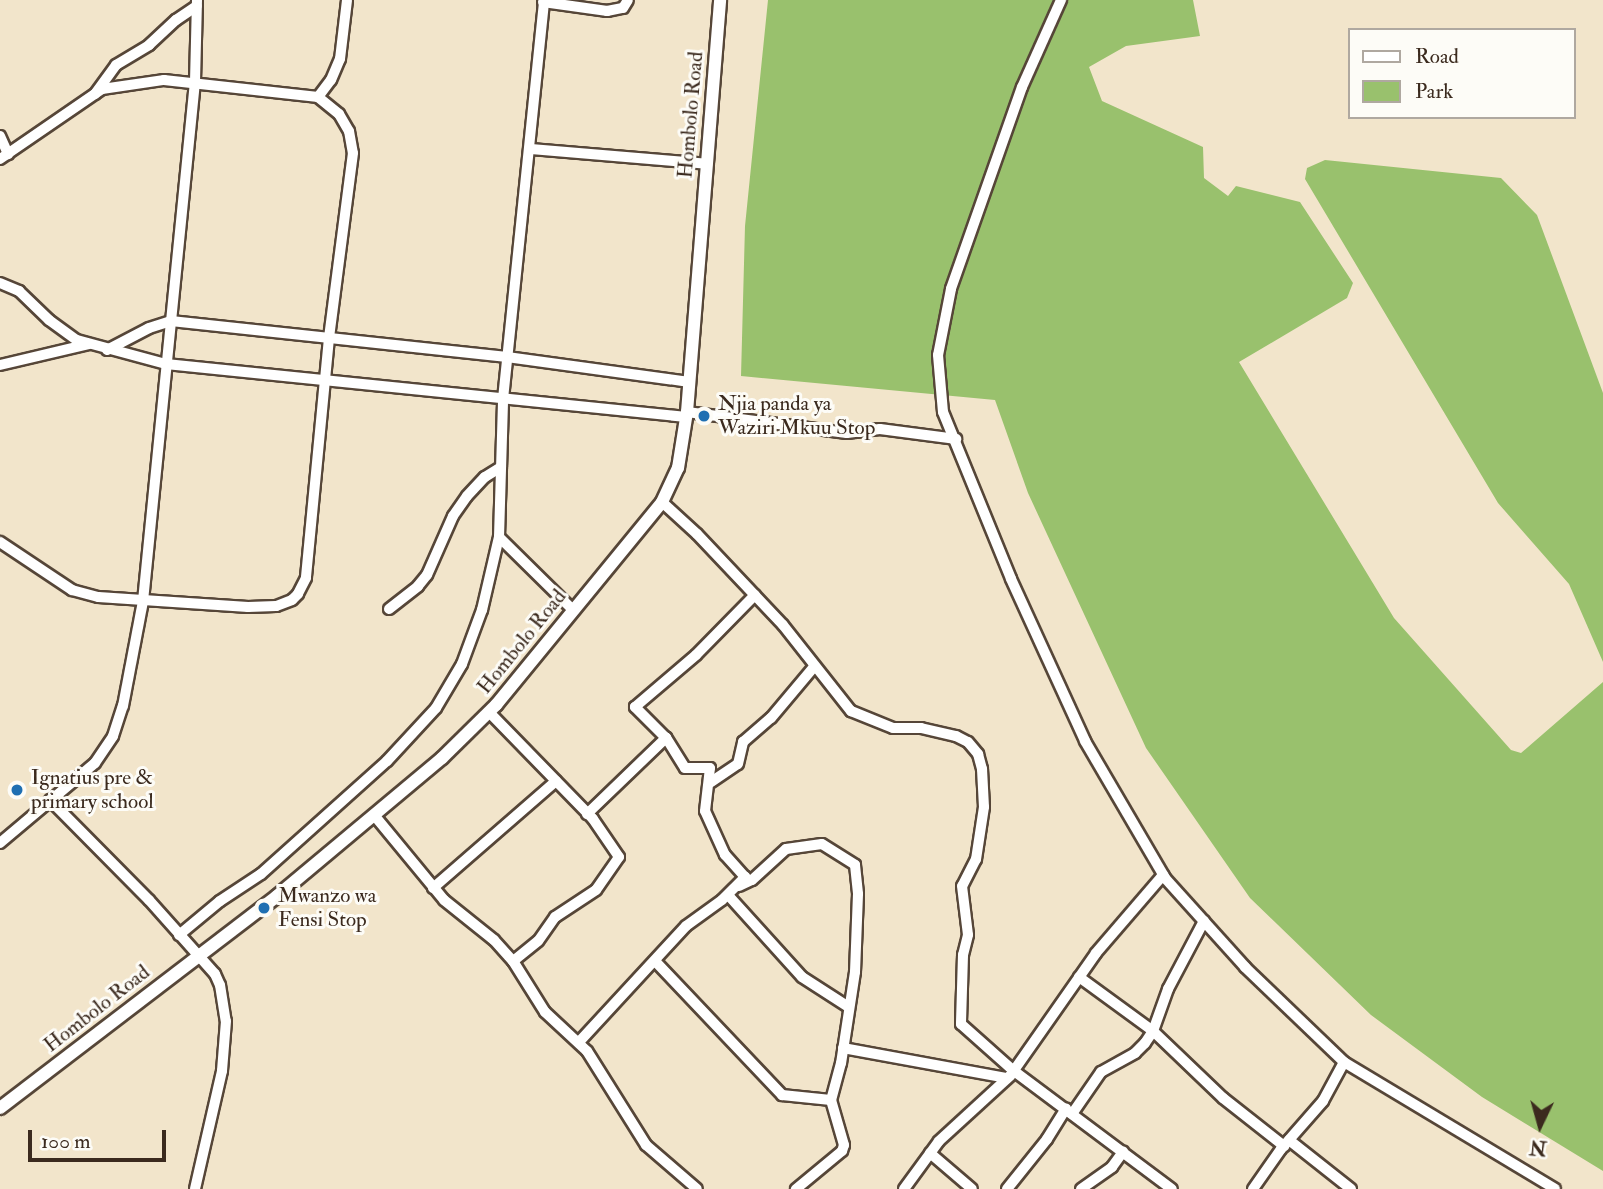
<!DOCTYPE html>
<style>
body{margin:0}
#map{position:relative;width:1603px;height:1189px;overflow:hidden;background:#f2e5cb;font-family:"IM FELL Double Pica",serif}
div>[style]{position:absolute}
.green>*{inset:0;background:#99c16d}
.roads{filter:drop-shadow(2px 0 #564638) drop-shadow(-2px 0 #564638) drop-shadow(0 2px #564638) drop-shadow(0 -2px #564638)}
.minor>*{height:10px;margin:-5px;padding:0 5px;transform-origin:5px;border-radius:5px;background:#fff}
.tertiary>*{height:12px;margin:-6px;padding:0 6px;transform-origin:6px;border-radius:6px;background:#fff}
.dots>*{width:19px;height:19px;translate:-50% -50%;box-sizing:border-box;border:4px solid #fdfcf7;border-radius:50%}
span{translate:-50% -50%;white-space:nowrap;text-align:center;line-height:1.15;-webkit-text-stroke:6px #fdfcf7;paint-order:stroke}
.street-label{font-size:21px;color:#3b2a1e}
.poi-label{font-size:21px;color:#3b2a1e}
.left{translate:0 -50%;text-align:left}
.legend{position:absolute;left:1348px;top:28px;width:228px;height:91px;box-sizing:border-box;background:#fdfcf7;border:2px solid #afa8a0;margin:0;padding:9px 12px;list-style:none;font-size:21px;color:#3b2a1e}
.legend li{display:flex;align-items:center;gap:14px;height:35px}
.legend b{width:35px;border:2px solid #afa8a0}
.north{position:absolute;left:1505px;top:1091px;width:70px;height:70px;-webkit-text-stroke:5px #fdfcf7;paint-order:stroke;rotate:185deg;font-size:19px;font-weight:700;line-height:28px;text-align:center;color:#3b2a1e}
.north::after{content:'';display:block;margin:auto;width:24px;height:32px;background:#3b2a1e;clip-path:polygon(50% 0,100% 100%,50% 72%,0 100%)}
.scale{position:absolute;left:28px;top:1130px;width:138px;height:32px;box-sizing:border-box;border:4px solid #3b2a1e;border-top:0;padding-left:9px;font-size:21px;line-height:24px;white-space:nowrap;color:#3b2a1e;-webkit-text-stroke:5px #fdfcf7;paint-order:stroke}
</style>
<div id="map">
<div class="green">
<div style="clip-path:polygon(768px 0,1193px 0,1200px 36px,1126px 46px,1089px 67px,1102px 101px,1203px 147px,1204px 178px,1228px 196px,1236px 186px,1300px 202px,1353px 283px,1347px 298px,1239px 362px,1394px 618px,1511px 750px,1521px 753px,1603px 682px,1603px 1171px,1482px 1097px,1371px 1015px,1250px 898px,1146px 748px,1028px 493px,995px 400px,741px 376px,745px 226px)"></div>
<div style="clip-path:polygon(1325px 160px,1501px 178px,1537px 215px,1603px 393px,1603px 662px,1569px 584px,1498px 503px,1305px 179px,1307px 168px)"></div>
</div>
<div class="roads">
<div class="minor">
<div style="left:1061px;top:0;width:95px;rotate:114.1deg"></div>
<div style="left:1022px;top:87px;width:214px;rotate:109.4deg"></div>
<div style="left:951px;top:289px;width:67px;rotate:101.1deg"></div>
<div style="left:938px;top:355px;width:57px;rotate:85deg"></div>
<div style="left:943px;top:412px;width:180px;rotate:67.8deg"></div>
<div style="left:1011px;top:579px;width:178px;rotate:65.4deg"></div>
<div style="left:1085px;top:741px;width:159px;rotate:59.7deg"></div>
<div style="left:1165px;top:878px;width:120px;rotate:48deg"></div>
<div style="left:1245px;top:967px;width:137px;rotate:43.8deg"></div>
<div style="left:1344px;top:1062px;width:246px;rotate:31deg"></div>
<div style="left:543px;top:2px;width:65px;rotate:8deg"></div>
<div style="left:607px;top:11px;width:16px;rotate:-11deg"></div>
<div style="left:623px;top:8px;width:9px;rotate:-58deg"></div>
<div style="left:95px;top:94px;width:36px;rotate:-54deg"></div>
<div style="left:116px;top:65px;width:39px;rotate:-31deg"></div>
<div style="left:149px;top:45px;width:37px;rotate:-43deg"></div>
<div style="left:176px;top:20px;width:25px;rotate:-34deg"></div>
<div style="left:318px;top:97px;width:21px;rotate:-53deg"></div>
<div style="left:331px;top:80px;width:23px;rotate:-67deg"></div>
<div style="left:340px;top:59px;width:59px;rotate:-83.2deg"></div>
<div style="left:0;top:136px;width:20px;rotate:66deg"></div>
<div style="left:530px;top:149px;width:178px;rotate:4.8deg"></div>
<div style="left:0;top:159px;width:124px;rotate:-34.5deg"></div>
<div style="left:102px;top:89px;width:63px;rotate:-8.3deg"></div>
<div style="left:164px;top:80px;width:155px;rotate:6.3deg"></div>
<div style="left:318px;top:97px;width:27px;rotate:39deg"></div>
<div style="left:339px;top:114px;width:20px;rotate:60deg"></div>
<div style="left:349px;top:131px;width:22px;rotate:80deg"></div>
<div style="left:353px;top:153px;width:187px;rotate:97.4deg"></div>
<div style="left:329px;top:338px;width:241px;rotate:95.5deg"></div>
<div style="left:306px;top:578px;width:18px;rotate:117deg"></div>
<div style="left:298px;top:594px;width:8px;rotate:135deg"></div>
<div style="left:292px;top:600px;width:17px;rotate:159deg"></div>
<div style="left:276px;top:606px;width:28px;rotate:178deg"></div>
<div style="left:248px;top:607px;width:150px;rotate:-176.2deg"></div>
<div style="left:98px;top:597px;width:27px;rotate:-165deg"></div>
<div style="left:72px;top:590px;width:87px;rotate:-146.3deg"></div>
<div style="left:0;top:283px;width:21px;rotate:23deg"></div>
<div style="left:19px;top:291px;width:42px;rotate:44deg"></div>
<div style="left:49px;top:320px;width:34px;rotate:36deg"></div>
<div style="left:77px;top:340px;width:92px;rotate:15.1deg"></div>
<div style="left:166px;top:364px;width:523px;rotate:5.82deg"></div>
<div style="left:107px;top:350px;width:47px;rotate:-27.6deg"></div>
<div style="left:149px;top:328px;width:23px;rotate:-18deg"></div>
<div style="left:171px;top:321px;width:338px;rotate:6.1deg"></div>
<div style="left:507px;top:357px;width:184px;rotate:7.8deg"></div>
<div style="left:0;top:365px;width:91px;rotate:-13.3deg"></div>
<div style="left:687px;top:412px;width:161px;rotate:7.5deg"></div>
<div style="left:847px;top:433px;width:33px;rotate:-7deg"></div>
<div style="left:880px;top:429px;width:77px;rotate:7.5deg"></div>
<div style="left:662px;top:502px;width:47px;rotate:42.4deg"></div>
<div style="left:697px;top:534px;width:125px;rotate:46.6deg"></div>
<div style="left:783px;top:625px;width:110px;rotate:51.7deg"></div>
<div style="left:851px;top:711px;width:45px;rotate:22deg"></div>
<div style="left:893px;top:728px;width:28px"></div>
<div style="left:921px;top:728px;width:36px;rotate:13deg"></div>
<div style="left:956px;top:736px;width:13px;rotate:27deg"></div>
<div style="left:968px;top:742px;width:16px;rotate:50deg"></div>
<div style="left:978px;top:754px;width:16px;rotate:75deg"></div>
<div style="left:982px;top:769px;width:38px;rotate:87deg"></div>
<div style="left:984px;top:807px;width:53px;rotate:98.7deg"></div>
<div style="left:976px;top:859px;width:30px;rotate:117deg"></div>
<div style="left:962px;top:886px;width:49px;rotate:83deg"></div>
<div style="left:968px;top:935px;width:21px;rotate:104deg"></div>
<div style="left:963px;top:955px;width:69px;rotate:91.7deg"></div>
<div style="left:961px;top:1024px;width:71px;rotate:41.6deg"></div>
<div style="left:1014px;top:1071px;width:197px;rotate:36.8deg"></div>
<div style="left:499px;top:537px;width:104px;rotate:44.6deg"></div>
<div style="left:389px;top:609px;width:37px;rotate:-38deg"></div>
<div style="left:418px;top:586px;width:14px;rotate:-51deg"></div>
<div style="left:427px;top:575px;width:64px;rotate:-66.2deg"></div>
<div style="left:453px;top:516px;width:24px;rotate:-55deg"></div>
<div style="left:467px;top:496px;width:26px;rotate:-47deg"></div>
<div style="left:485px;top:477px;width:19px;rotate:-32deg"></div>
<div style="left:489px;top:712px;width:149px;rotate:45.8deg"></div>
<div style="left:593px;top:819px;width:46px;rotate:55.6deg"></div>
<div style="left:619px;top:857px;width:40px;rotate:124.9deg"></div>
<div style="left:596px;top:890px;width:49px;rotate:146.6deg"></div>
<div style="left:555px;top:917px;width:29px;rotate:125deg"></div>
<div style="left:538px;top:941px;width:32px;rotate:141deg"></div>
<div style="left:711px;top:782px;width:32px;rotate:-34deg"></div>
<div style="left:738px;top:764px;width:23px;rotate:-77deg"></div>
<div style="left:743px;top:742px;width:37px;rotate:-41deg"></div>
<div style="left:771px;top:718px;width:65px;rotate:-50deg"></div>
<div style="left:50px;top:800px;width:141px;rotate:45.3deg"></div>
<div style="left:149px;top:900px;width:99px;rotate:48.3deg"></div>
<div style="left:215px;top:974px;width:12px;rotate:66deg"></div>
<div style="left:220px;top:985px;width:36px;rotate:81deg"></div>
<div style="left:226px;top:1021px;width:50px;rotate:94.6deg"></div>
<div style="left:222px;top:1071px;width:121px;rotate:102.9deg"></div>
<div style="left:587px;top:814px;width:110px;rotate:-43.9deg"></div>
<div style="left:374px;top:815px;width:110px;rotate:50.5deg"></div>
<div style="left:444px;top:900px;width:64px;rotate:38.7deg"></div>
<div style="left:494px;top:940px;width:28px;rotate:48deg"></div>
<div style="left:513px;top:961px;width:60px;rotate:57.9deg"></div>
<div style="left:545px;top:1012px;width:57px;rotate:42.9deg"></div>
<div style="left:587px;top:1051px;width:111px;rotate:57.9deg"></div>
<div style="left:646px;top:1145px;width:67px;rotate:40.8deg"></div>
<div style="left:0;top:843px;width:124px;rotate:-40.1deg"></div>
<div style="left:95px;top:763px;width:32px;rotate:-56deg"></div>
<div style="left:113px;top:736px;width:32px;rotate:-72deg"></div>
<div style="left:123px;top:706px;width:107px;rotate:-79.2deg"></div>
<div style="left:143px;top:601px;width:522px;rotate:-84.28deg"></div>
<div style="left:195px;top:82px;width:82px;rotate:-88.6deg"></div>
<div style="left:739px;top:886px;width:14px;rotate:-25deg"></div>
<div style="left:752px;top:880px;width:46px;rotate:-42.4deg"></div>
<div style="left:786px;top:849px;width:36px;rotate:-8deg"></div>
<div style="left:822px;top:844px;width:39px;rotate:32deg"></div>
<div style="left:855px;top:865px;width:29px;rotate:84deg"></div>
<div style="left:858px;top:894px;width:78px;rotate:92.2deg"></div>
<div style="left:855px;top:972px;width:92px;rotate:98.7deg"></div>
<div style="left:841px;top:1063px;width:38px;rotate:105deg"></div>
<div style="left:831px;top:1100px;width:47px;rotate:73.9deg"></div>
<div style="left:844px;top:1145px;width:6px;rotate:108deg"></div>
<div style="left:842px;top:1151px;width:60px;rotate:140.4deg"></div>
<div style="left:433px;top:888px;width:163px;rotate:-41deg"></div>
<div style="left:728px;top:895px;width:110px;rotate:47.9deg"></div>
<div style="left:802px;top:977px;width:54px;rotate:32.8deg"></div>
<div style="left:179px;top:935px;width:53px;rotate:-39.7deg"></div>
<div style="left:220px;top:901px;width:49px;rotate:-33.4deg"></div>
<div style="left:261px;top:874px;width:169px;rotate:-41.9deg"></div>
<div style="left:387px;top:761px;width:72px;rotate:-47.2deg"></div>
<div style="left:436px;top:708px;width:51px;rotate:-59.4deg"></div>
<div style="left:462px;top:664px;width:58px;rotate:-69.7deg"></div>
<div style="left:482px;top:610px;width:75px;rotate:-76.9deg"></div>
<div style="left:499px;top:537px;width:138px;rotate:-88.3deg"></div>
<div style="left:503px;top:399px;width:401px;rotate:-84.1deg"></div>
<div style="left:655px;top:961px;width:185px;rotate:46.5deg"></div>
<div style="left:782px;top:1095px;width:49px;rotate:5.8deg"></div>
<div style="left:1079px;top:977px;width:92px;rotate:36.1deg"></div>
<div style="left:1153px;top:1031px;width:97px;rotate:43.7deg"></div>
<div style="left:1223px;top:1098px;width:78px;rotate:38.2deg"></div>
<div style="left:579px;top:1042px;width:158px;rotate:-47.3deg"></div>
<div style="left:686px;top:926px;width:44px;rotate:-35.8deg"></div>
<div style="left:722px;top:900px;width:33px;rotate:-45deg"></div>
<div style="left:745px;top:877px;width:30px;rotate:-132deg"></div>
<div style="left:725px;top:855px;width:48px;rotate:-114.4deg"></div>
<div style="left:705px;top:811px;width:43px;rotate:-83.4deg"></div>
<div style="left:710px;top:768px;width:25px;rotate:180deg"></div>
<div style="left:685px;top:768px;width:36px;rotate:-122deg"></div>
<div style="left:666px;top:738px;width:44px;rotate:-135deg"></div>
<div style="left:635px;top:707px;width:80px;rotate:-40.4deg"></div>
<div style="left:696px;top:655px;width:84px;rotate:-45.5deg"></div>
<div style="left:843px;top:1048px;width:167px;rotate:10.4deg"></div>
<div style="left:1072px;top:1114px;width:51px;rotate:-55.4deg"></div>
<div style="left:1101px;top:1072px;width:39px;rotate:-29deg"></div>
<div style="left:1135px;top:1053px;width:14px;rotate:-45deg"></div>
<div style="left:1145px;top:1043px;width:14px;rotate:-56deg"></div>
<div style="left:1153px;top:1031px;width:45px;rotate:-70.3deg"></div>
<div style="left:1168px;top:989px;width:77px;rotate:-62.1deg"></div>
<div style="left:1289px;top:1140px;width:79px;rotate:38.3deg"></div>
<div style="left:930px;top:1153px;width:55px;rotate:40.6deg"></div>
<div style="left:904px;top:1189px;width:59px;rotate:-53.9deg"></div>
<div style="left:939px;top:1141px;width:96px;rotate:-42.5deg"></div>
<div style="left:1010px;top:1076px;width:150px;rotate:-55deg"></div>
<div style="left:1096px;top:953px;width:103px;rotate:-49.3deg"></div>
<div style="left:1007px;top:1189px;width:64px;rotate:-51.3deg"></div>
<div style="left:1047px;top:1139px;width:36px;rotate:-58deg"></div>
<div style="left:1081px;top:1189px;width:38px;rotate:-35deg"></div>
<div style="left:1112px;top:1167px;width:19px;rotate:-54deg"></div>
<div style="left:1253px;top:1189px;width:49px;rotate:-55deg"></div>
<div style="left:1281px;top:1149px;width:64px;rotate:-48.8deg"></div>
<div style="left:1323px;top:1101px;width:44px;rotate:-61.7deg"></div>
</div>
<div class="tertiary">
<div style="left:0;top:1108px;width:349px;rotate:-37.4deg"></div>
<div style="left:277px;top:896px;width:215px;rotate:-39.9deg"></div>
<div style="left:442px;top:758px;width:76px;rotate:-44.5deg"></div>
<div style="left:496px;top:705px;width:262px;rotate:-50.7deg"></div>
<div style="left:662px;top:502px;width:38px;rotate:-65deg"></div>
<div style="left:678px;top:468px;width:57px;rotate:-80.9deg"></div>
<div style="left:687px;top:412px;width:413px;rotate:-85.4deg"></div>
</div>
</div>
<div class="dots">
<div style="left:704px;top:416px;background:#1f6fb2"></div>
<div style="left:17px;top:790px;background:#1f6fb2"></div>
<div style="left:264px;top:908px;background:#1f6fb2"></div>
</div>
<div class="street-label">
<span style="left:691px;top:115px;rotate:-85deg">Hombolo Road</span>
<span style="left:522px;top:642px;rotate:-51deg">Hombolo Road</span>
<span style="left:97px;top:1009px;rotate:-38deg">Hombolo Road</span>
</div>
<div class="poi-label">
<span class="left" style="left:718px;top:416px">Njia panda ya<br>Waziri Mkuu Stop</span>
<span class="left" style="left:31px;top:790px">Ignatius pre &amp;<br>primary school</span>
<span class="left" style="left:278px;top:908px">Mwanzo wa<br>Fensi Stop</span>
</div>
<ul class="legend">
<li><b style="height:9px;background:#fff"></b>Road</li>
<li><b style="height:19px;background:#99c16d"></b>Park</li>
</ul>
<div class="north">N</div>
<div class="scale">100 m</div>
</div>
